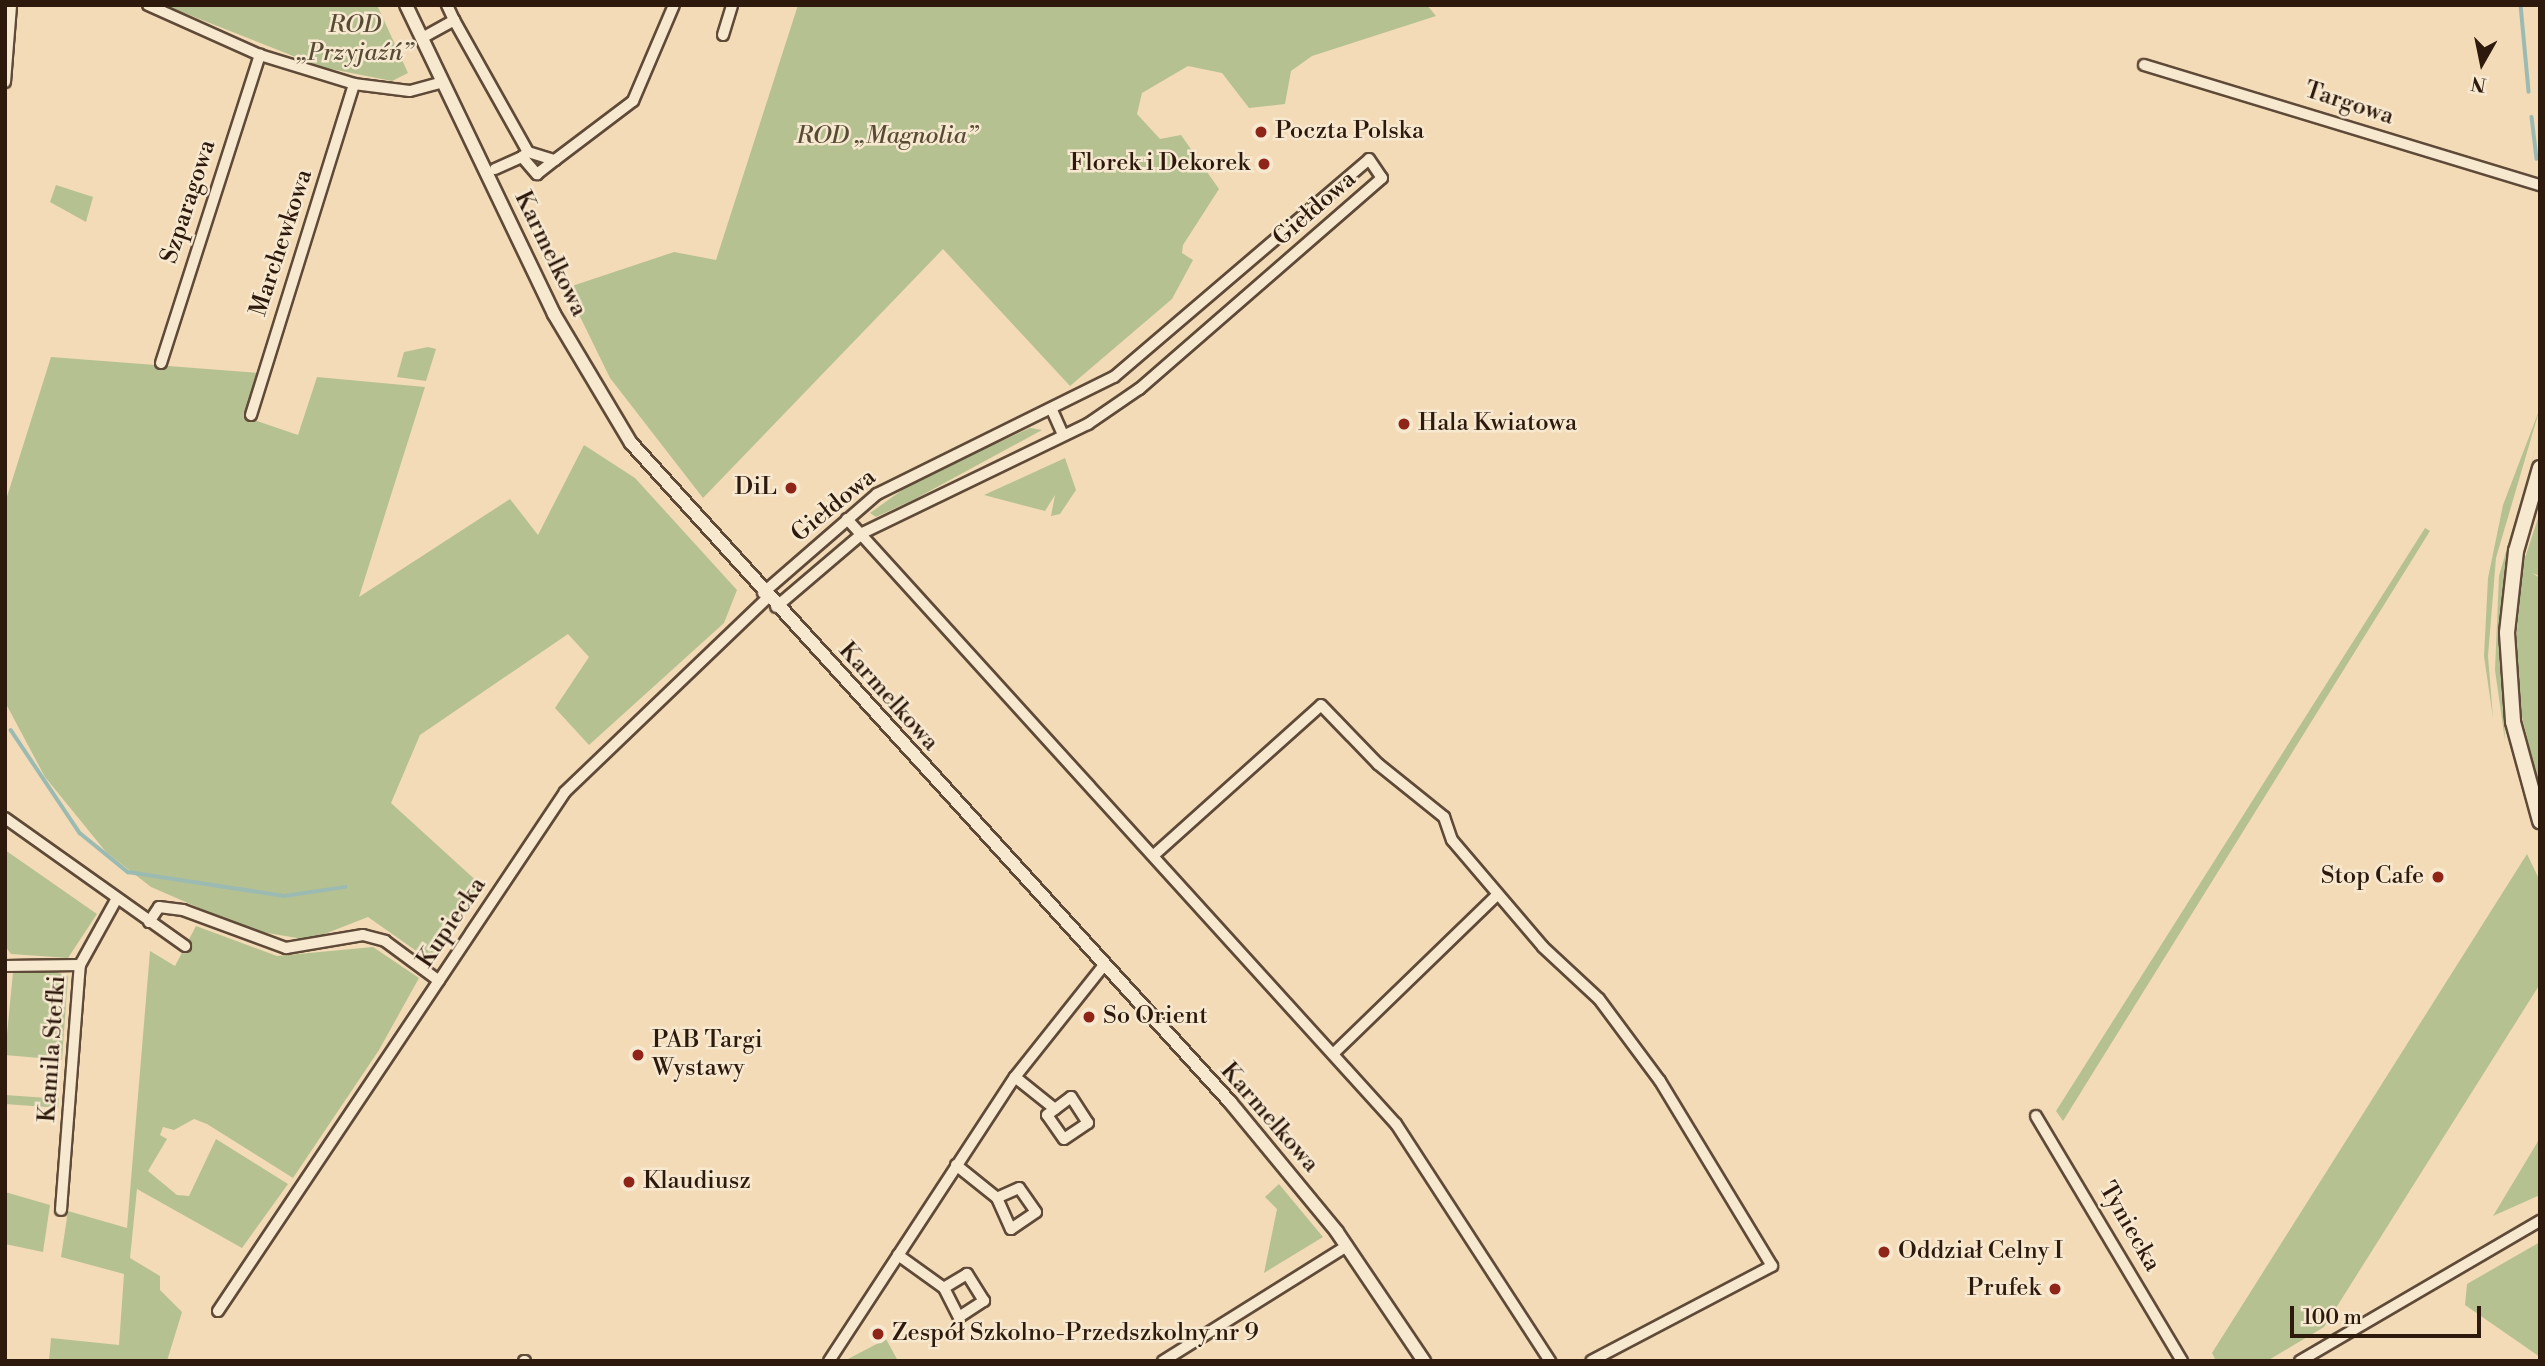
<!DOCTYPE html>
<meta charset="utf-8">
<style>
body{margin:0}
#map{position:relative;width:2545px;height:1366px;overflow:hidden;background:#f3dbb7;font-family:"Libre Bodoni",serif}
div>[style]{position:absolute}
.green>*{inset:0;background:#b6c192;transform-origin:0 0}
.stream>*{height:3.5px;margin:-1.75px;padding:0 1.75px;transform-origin:1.75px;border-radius:1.75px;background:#9bbbb2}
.roads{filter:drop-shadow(2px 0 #5f4a38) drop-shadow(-2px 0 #5f4a38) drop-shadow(0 2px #5f4a38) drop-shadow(0 -2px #5f4a38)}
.minor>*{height:10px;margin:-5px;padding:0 5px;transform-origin:5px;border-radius:5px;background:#f7e8d0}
.tertiary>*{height:12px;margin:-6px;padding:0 6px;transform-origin:6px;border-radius:6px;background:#f7e8d0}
.secondary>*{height:14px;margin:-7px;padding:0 7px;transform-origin:7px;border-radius:7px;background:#f7e8d0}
.dots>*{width:19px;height:19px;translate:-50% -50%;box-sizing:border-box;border:4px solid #f7e8d0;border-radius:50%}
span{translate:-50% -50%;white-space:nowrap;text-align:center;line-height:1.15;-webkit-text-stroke:5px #f7e8d0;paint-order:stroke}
.park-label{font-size:24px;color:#574b35;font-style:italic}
.street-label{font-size:24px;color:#2e190d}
.poi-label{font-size:24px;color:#2e190d}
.left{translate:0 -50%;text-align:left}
.right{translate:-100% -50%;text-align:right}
.frame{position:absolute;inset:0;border:7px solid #2e190d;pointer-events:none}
.north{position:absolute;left:2447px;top:28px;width:70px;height:70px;-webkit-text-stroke:5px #f7e8d0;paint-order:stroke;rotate:189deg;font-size:19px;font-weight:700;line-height:28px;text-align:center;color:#2e190d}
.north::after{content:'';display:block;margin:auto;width:24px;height:32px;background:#2e190d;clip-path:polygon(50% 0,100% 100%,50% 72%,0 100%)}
.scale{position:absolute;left:2290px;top:1306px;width:191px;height:32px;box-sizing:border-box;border:4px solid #2e190d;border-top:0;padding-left:9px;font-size:21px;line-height:24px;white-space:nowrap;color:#2e190d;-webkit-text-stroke:5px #f7e8d0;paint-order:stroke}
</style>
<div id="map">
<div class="green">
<div style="clip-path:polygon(164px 5px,377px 5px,408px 73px,392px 81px,321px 67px)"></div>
<div style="clip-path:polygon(798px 5px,1427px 5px,1436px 16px,1312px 56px,1291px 71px,1285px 104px,1249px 108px,1222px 73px,1188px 66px,1142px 93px,1137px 114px,1160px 139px,1181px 135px,1219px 189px,1183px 245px,1182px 253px,1193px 260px,1172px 299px,1070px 386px,943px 249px,703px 498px,610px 378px,566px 288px,674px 252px,716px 260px)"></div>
<div style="clip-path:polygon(56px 185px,93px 197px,86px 222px,50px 202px)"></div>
<div style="clip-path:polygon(428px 347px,436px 349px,426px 381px,397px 377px,404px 352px)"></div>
<div style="clip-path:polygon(51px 357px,258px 373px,245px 417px,298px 435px,317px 377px,425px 387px,359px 597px,510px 499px,538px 535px,584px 445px,635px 478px,737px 590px,724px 623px,589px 745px,555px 708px,589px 657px,568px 634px,420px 735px,391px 803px,481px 885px,432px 962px,368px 917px,309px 940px,250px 930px,151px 887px,106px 852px,45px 777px,6px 704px,5px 503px)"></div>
<div style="clip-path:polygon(2540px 408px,2496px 558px,2488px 656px,2493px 718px,2484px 656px,2488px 578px,2503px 505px)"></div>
<div style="clip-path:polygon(1030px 428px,1042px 430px,915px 499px,876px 517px,870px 513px,919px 478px)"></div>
<div style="clip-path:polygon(2540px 433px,2511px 537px,2500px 611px,2505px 741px,2495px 670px,2499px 576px)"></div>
<div style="clip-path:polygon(1065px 458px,1076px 490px,1060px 514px,1051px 516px,1055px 495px,1045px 511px,984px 495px)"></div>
<div style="clip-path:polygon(2540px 512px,2540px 576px,2532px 573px,2540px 578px,2540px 790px,2522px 717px,2516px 643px,2522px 567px)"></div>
<div style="clip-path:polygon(2425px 528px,2430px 531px,2063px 1121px,2056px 1111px)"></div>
<div style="clip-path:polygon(5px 850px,97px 914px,68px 958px,11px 954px,5px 946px)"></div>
<div style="clip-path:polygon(2527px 854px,2540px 881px,2540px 984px,2324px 1327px,2267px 1361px,2216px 1361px,2212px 1353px)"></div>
<div style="clip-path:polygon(196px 926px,277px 956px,373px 947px,419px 978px,379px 1050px,293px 1178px,207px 1124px,194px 1119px,174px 1130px,163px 1127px,160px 1135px,167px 1139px,148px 1171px,177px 1195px,189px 1196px,216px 1139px,288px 1184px,242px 1248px,137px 1189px,130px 1258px,160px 1276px,160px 1290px,182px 1312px,167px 1361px,49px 1361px,51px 1338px,119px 1345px,124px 1274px,61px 1257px,68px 1211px,127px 1228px,150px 951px,175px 966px)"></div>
<div style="clip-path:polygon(53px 971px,68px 976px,62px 1060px,5px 1055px,13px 972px)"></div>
<div style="left:5px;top:1095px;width:54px;height:9px;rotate:4deg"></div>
<div style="clip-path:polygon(2540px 1135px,2540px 1195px,2493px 1216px,2537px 1143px)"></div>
<div style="clip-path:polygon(1279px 1184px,1323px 1237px,1264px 1273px,1277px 1209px,1265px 1197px)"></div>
<div style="clip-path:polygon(5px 1192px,50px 1205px,43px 1252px,5px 1244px)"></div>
<div style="clip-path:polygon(2540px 1242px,2540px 1357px,2465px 1305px,2467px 1284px)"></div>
<div style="clip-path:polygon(886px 1339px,898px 1361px,849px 1361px,848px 1359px)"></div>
</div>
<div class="stream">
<div style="left:2521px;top:5px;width:87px;rotate:84.7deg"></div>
<div style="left:2532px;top:117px;width:42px;rotate:83.2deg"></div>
<div style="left:11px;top:730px;width:124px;rotate:56.2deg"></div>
<div style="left:80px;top:833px;width:62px;rotate:39.1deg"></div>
<div style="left:128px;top:872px;width:158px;rotate:8.7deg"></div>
<div style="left:284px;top:896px;width:62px;rotate:-8.4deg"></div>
</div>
<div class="roads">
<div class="minor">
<div style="left:148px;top:5px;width:123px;rotate:24.1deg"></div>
<div style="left:260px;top:55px;width:98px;rotate:17.1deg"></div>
<div style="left:354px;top:84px;width:56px;rotate:7.1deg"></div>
<div style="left:410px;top:91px;width:34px;rotate:-15deg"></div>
<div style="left:454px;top:20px;width:151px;rotate:60.7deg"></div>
<div style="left:723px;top:35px;width:31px;rotate:-73deg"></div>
<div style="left:422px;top:38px;width:37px;rotate:-29deg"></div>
<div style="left:454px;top:20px;width:17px;rotate:-115deg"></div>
<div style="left:2144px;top:65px;width:414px;rotate:16.9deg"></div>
<div style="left:5px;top:82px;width:77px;rotate:-85.5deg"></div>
<div style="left:528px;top:152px;width:28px;rotate:17deg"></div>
<div style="left:555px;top:160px;width:98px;rotate:-37.1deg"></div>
<div style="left:633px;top:101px;width:104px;rotate:-66.9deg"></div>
<div style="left:528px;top:152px;width:8px;rotate:140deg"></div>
<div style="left:522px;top:157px;width:23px;rotate:49deg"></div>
<div style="left:537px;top:174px;width:23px;rotate:-38deg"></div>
<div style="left:495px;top:169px;width:30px;rotate:-24deg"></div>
<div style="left:161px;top:363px;width:324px;rotate:-72.2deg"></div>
<div style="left:1052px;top:410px;width:27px;rotate:66deg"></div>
<div style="left:251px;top:415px;width:347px;rotate:-72.7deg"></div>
<div style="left:847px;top:519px;width:817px;rotate:47.78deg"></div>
<div style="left:1396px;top:1124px;width:283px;rotate:57deg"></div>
<div style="left:763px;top:593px;width:151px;rotate:-41deg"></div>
<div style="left:877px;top:494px;width:264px;rotate:-26.3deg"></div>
<div style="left:1114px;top:377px;width:335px;rotate:-40.5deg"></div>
<div style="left:1369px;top:159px;width:23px;rotate:56deg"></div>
<div style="left:1382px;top:178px;width:322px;rotate:139deg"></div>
<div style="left:1139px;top:389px;width:62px;rotate:145.5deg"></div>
<div style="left:1088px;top:424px;width:250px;rotate:154.2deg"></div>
<div style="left:863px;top:533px;width:114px;rotate:139.6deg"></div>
<div style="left:5px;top:818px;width:221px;rotate:35.4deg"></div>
<div style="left:1154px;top:855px;width:224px;rotate:-41.9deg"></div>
<div style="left:1321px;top:705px;width:82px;rotate:46deg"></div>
<div style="left:1378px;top:764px;width:85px;rotate:38.8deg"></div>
<div style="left:1444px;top:817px;width:24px;rotate:71deg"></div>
<div style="left:1452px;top:840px;width:140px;rotate:49.6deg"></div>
<div style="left:1543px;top:947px;width:76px;rotate:42.9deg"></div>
<div style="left:1599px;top:999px;width:102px;rotate:53.4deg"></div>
<div style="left:1660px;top:1081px;width:216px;rotate:58.8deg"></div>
<div style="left:1772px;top:1266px;width:204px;rotate:152.3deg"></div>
<div style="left:149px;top:922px;width:18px;rotate:-56deg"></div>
<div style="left:159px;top:907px;width:24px;rotate:7deg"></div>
<div style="left:183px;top:910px;width:110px;rotate:20.3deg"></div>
<div style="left:286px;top:948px;width:78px;rotate:-9.6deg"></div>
<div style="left:363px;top:935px;width:23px;rotate:15deg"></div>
<div style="left:385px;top:941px;width:67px;rotate:36.5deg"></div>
<div style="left:5px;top:966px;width:75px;rotate:-0.8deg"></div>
<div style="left:1334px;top:1053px;width:227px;rotate:-44.1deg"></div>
<div style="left:1015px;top:1077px;width:51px;rotate:38.7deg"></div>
<div style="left:1055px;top:1109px;width:10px;rotate:143deg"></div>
<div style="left:1047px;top:1115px;width:29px;rotate:55deg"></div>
<div style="left:1064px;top:1139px;width:29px;rotate:-34deg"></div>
<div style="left:1088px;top:1123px;width:31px;rotate:-123deg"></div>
<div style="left:1071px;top:1097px;width:20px;rotate:143deg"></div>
<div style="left:2036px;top:1116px;width:285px;rotate:59.2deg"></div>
<div style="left:956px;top:1165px;width:53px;rotate:38.8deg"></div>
<div style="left:997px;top:1198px;width:34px;rotate:66deg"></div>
<div style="left:1011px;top:1229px;width:30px;rotate:-34deg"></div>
<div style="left:1036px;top:1212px;width:29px;rotate:-125deg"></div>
<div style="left:1019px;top:1188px;width:24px;rotate:156deg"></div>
<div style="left:61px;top:1210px;width:246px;rotate:-85.6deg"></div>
<div style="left:80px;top:965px;width:74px;rotate:-61deg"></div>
<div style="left:898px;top:1255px;width:57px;rotate:35.7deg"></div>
<div style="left:944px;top:1288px;width:33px;rotate:63deg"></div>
<div style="left:959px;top:1317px;width:30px;rotate:-33deg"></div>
<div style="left:984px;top:1301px;width:32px;rotate:-122deg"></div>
<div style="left:967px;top:1274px;width:27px;rotate:149deg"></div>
<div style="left:218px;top:1311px;width:624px;rotate:-56.23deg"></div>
<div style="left:565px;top:792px;width:280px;rotate:-43.8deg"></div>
<div style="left:524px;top:1361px;width:1px"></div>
<div style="left:829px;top:1361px;width:339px;rotate:-56.8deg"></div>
<div style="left:1015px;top:1077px;width:143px;rotate:-51.5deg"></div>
<div style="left:1163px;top:1361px;width:217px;rotate:-32deg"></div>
<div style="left:2300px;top:1361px;width:278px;rotate:-30.3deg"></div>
</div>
<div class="tertiary">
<div style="left:406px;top:5px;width:343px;rotate:64.4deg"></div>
<div style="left:554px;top:314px;width:150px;rotate:59.2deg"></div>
<div style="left:631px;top:443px;width:891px;rotate:47.73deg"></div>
<div style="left:1230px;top:1102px;width:168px;rotate:50.5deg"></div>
<div style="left:1337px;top:1232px;width:156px;rotate:56deg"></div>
</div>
<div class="secondary">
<div style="left:2540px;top:468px;width:86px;rotate:106.1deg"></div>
<div style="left:2516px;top:551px;width:82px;rotate:96.3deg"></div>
<div style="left:2507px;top:633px;width:89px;rotate:86.1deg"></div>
<div style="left:2513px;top:722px;width:103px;rotate:74.7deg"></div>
</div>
</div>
<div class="dots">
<div style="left:1261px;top:132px;background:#8f2418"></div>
<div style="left:1264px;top:164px;background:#8f2418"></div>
<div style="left:1404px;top:424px;background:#8f2418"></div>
<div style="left:791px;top:488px;background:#8f2418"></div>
<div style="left:2438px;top:877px;background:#8f2418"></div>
<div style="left:1089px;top:1017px;background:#8f2418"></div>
<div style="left:638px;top:1055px;background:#8f2418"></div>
<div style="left:629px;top:1182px;background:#8f2418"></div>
<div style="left:1884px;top:1252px;background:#8f2418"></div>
<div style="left:2055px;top:1289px;background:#8f2418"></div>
<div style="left:878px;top:1334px;background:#8f2418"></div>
</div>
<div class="park-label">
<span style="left:355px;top:40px">ROD<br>„Przyjaźń”</span>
<span style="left:887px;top:137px">ROD „Magnolia”</span>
</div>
<div class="street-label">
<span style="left:2349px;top:104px;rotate:18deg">Targowa</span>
<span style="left:189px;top:202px;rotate:-72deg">Szparagowa</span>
<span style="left:1315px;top:209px;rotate:-41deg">Giełdowa</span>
<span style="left:282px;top:243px;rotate:-72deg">Marchewkowa</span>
<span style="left:550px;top:254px;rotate:64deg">Karmelkowa</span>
<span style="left:834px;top:506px;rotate:-39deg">Giełdowa</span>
<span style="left:888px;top:697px;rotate:48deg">Karmelkowa</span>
<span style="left:452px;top:923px;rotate:-56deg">Kupiecka</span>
<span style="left:53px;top:1049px;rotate:-86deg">Kamila Stefki</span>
<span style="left:1269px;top:1118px;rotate:49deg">Karmelkowa</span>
<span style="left:2129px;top:1227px;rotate:60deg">Tyniecka</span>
</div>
<div class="poi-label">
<span class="left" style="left:1275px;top:132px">Poczta Polska</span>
<span class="right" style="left:1250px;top:164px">Florek i Dekorek</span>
<span class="left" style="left:1418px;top:424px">Hala Kwiatowa</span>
<span class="right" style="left:777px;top:488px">DiL</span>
<span class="right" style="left:2424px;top:877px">Stop Cafe</span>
<span class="left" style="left:1103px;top:1017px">So Orient</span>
<span class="left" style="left:652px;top:1055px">PAB Targi<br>Wystawy</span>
<span class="left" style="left:643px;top:1182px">Klaudiusz</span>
<span class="left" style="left:1898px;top:1252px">Oddział Celny I</span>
<span class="right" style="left:2041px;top:1289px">Prufek</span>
<span class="left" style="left:892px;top:1334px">Zespół Szkolno-Przedszkolny nr 9</span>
</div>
<div class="frame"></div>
<div class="north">N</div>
<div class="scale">100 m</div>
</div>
